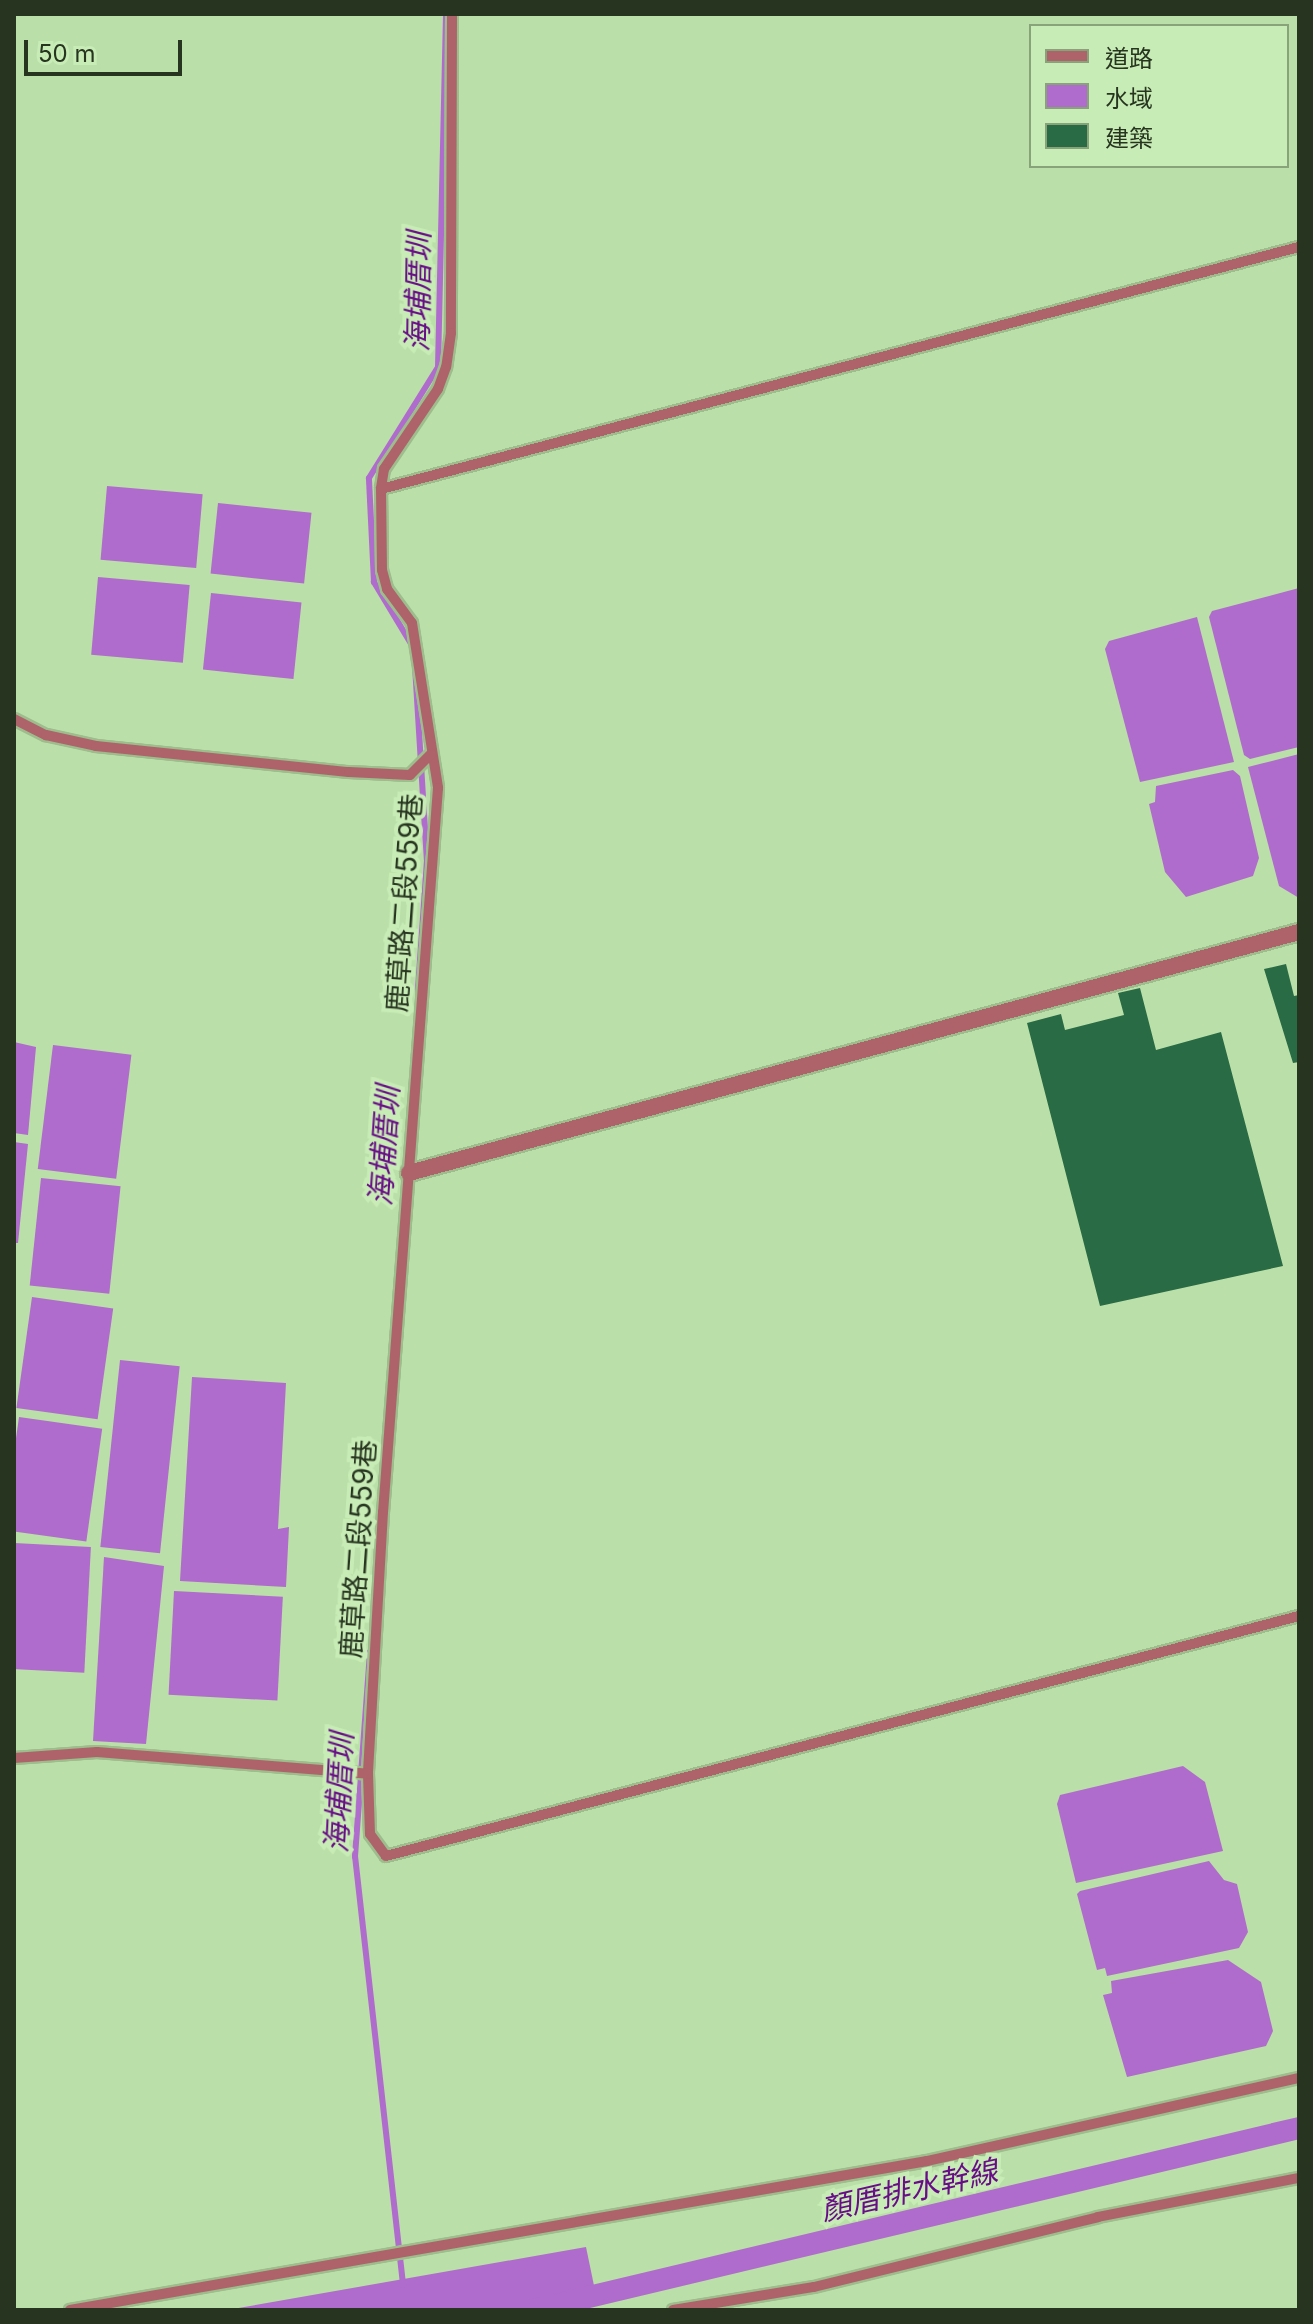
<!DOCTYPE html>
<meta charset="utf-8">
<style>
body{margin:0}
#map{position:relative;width:1313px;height:2324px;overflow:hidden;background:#bbdfa8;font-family:Inter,"Noto Sans TC",sans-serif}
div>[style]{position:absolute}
.water>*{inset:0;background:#af6ccc;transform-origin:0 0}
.stream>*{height:6px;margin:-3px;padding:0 3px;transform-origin:3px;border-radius:3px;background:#af6ccc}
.canal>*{height:22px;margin:-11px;padding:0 11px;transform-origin:11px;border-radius:11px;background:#af6ccc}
.building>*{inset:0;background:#296b45}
.roads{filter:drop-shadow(2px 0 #9dbd8d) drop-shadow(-2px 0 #9dbd8d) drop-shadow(0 2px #9dbd8d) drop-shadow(0 -2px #9dbd8d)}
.service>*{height:10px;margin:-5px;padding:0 5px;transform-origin:5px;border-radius:5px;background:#ad6369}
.minor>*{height:16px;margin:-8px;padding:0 8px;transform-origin:8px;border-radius:8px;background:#ad6369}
span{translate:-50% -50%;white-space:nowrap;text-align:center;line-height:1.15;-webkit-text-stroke:8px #c8ecb5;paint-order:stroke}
.street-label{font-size:28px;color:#273520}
.water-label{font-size:30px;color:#680d87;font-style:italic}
.frame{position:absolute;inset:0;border:16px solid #273520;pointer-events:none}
.legend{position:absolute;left:1029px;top:24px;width:260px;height:144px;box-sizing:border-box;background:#c8ecb5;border:2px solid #88a379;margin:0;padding:10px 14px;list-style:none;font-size:24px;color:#273520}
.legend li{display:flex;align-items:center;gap:16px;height:40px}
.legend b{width:40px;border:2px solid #88a379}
.scale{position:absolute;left:24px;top:40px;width:158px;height:36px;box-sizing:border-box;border:4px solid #273520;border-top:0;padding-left:10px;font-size:24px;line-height:28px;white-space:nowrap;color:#273520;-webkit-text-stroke:6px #c8ecb5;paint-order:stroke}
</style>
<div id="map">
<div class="water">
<div style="left:107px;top:486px;width:96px;height:74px;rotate:5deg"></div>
<div style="left:218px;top:503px;width:94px;height:71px;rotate:6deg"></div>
<div style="left:98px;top:577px;width:92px;height:78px;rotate:5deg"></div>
<div style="clip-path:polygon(1299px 588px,1299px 747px,1250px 759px,1244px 755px,1209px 617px,1212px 611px)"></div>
<div style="left:211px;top:593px;width:91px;height:77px;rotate:6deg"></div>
<div style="clip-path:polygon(1197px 617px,1234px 762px,1140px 782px,1105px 649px,1109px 641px)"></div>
<div style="clip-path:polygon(1299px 754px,1299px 898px,1279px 886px,1248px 767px)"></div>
<div style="clip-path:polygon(1233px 770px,1240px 776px,1259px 858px,1253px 876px,1186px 897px,1165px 872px,1149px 804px,1155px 802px,1156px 786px)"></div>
<div style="clip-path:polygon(14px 1042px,36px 1047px,28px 1135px,14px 1133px)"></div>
<div style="left:53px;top:1045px;width:79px;height:125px;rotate:7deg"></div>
<div style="clip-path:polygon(14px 1142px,28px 1144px,18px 1243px,14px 1243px)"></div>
<div style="left:41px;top:1178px;width:80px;height:108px;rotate:6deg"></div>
<div style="left:32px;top:1297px;width:82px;height:112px;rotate:8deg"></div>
<div style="left:120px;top:1360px;width:60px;height:188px;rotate:6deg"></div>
<div style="clip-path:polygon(192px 1377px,286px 1383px,278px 1529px,289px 1527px,286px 1587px,180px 1581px)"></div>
<div style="left:19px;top:1417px;width:84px;height:114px;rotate:8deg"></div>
<div style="left:14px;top:1543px;width:77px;height:126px;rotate:3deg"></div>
<div style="clip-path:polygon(104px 1557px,164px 1566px,146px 1744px,93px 1741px)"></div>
<div style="left:174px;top:1591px;width:109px;height:104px;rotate:3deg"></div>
<div style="clip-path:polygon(1183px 1766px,1205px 1782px,1223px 1851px,1076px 1883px,1057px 1804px,1060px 1795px)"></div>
<div style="clip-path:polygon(1209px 1861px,1224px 1880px,1237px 1884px,1248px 1932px,1239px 1948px,1107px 1976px,1105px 1968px,1097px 1970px,1077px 1894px,1080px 1891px)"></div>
<div style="clip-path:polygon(1228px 1960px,1261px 1982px,1273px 2031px,1266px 2046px,1127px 2077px,1103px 1995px,1112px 1993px,1111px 1981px)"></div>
<div style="clip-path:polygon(586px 2247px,597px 2300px,540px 2310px,227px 2310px)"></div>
</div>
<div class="stream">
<div style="left:413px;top:647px;width:76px;rotate:-121deg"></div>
<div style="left:374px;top:582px;width:104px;rotate:-92.8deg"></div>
<div style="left:369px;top:478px;width:131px;rotate:-58.1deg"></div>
<div style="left:438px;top:367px;width:353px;rotate:-88.7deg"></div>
<div style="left:415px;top:666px;width:194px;rotate:86.5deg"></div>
<div style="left:427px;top:860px;width:130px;rotate:94deg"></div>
<div style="left:370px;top:1652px;width:205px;rotate:94.2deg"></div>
<div style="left:355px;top:1856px;width:432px;rotate:83.6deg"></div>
</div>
<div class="canal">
<div style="left:534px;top:2310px;width:786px;rotate:-13.38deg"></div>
</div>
<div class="building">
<div style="clip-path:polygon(1286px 964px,1294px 996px,1299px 995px,1299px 1062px,1293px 1063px,1264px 969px)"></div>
<div style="clip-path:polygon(1140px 988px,1156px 1050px,1221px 1032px,1283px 1266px,1100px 1306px,1027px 1023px,1061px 1014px,1065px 1030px,1124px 1015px,1118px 993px)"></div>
</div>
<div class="roads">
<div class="service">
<div style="left:452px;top:14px;width:319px;rotate:90.2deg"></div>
<div style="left:451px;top:333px;width:34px;rotate:98deg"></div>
<div style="left:446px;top:367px;width:23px;rotate:110deg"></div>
<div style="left:438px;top:389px;width:97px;rotate:124deg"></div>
<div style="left:384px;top:469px;width:20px;rotate:99deg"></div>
<div style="left:381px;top:489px;width:81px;rotate:89.3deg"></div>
<div style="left:382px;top:570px;width:20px;rotate:75deg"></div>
<div style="left:387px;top:589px;width:42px;rotate:53.7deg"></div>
<div style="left:412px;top:623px;width:167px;rotate:81deg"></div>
<div style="left:438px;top:788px;width:726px;rotate:94.34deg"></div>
<div style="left:383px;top:1512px;width:262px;rotate:93.3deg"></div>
<div style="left:368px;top:1774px;width:60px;rotate:88.1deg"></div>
<div style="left:370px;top:1834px;width:27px;rotate:54deg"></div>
<div style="left:386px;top:1856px;width:944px;rotate:-14.73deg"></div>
<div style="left:381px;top:489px;width:949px;rotate:-14.77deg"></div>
<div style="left:14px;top:719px;width:36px;rotate:27deg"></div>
<div style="left:46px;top:735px;width:51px;rotate:12.4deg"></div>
<div style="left:96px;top:746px;width:254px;rotate:5.9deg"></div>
<div style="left:349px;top:772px;width:61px;rotate:2.8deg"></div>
<div style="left:410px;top:775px;width:30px;rotate:-45deg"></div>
<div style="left:14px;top:1758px;width:83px;rotate:-4.1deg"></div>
<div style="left:97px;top:1752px;width:272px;rotate:4.6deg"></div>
<div style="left:70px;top:2310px;width:870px;rotate:-9.86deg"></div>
<div style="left:927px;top:2161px;width:381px;rotate:-12.6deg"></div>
<div style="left:673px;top:2310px;width:143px;rotate:-9.3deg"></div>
<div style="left:814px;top:2287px;width:292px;rotate:-13.8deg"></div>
<div style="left:1098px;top:2217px;width:205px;rotate:-11deg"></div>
</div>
<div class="minor">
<div style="left:409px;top:1173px;width:922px;rotate:-15.15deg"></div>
</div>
</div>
<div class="street-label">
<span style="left:404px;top:903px;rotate:-86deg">鹿草路二段559巷</span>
<span style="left:358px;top:1549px;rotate:-86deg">鹿草路二段559巷</span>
</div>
<div class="water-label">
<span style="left:418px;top:292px;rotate:-89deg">海埔厝圳</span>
<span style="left:384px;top:1146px;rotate:-86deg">海埔厝圳</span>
<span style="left:339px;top:1793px;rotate:-87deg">海埔厝圳</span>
<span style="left:909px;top:2190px;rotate:-13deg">顏厝排水幹線</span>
</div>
<div class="frame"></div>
<ul class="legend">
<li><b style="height:10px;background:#ad6369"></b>道路</li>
<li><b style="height:22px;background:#af6ccc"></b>水域</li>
<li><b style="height:22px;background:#296b45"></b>建築</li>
</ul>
<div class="scale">50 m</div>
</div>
